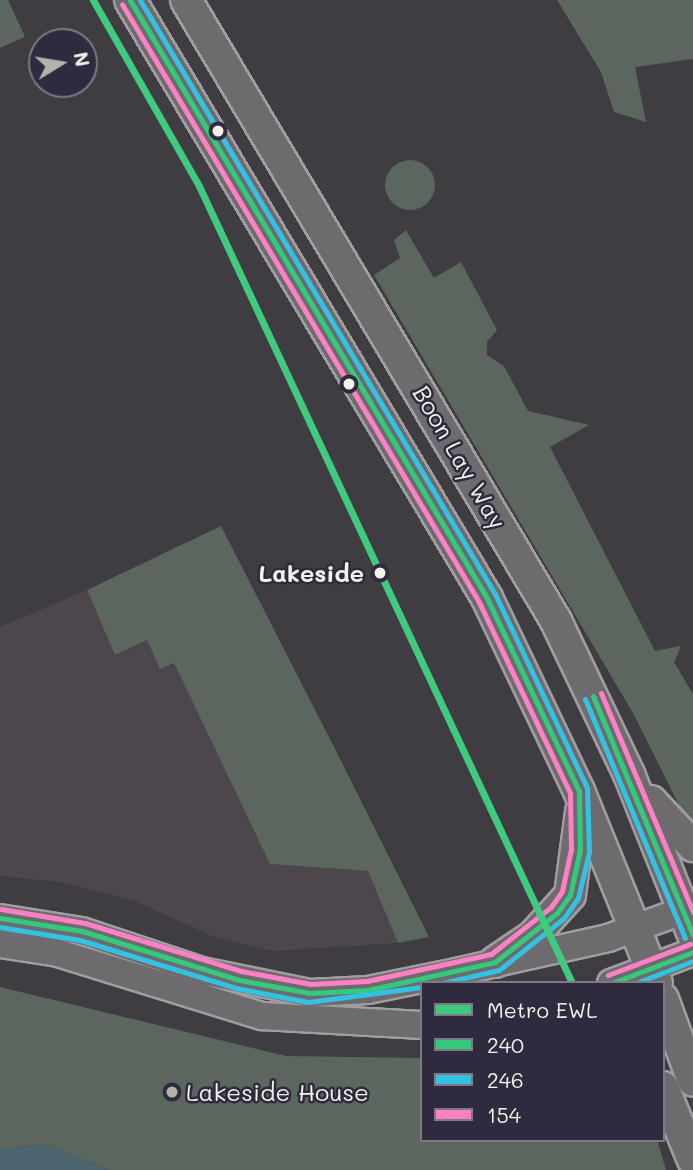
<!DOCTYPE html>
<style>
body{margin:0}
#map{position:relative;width:693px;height:1170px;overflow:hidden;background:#3f3c42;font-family:Mali,sans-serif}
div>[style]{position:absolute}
.built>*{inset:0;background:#4d464c}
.green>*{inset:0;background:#5a665e}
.round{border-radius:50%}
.water>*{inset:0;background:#4d6471}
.roads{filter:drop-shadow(2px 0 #a09ea0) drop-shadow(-2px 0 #a09ea0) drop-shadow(0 2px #a09ea0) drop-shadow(0 -2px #a09ea0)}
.secondary>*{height:26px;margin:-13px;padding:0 13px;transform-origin:13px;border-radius:13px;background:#6e6b6e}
.primary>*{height:30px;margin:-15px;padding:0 15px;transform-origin:15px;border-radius:15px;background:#6e6b6e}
.bus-1>*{height:5px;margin:-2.5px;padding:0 2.5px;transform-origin:2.5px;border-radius:2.5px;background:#33ca7d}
.bus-2>*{height:5px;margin:-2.5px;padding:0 2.5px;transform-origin:2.5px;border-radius:2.5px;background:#33c2e2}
.bus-3>*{height:5px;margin:-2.5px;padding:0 2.5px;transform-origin:2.5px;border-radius:2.5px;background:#ff80c5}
.metro-1>*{height:7px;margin:-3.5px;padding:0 3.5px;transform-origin:3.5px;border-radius:3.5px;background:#40ca80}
.dots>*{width:19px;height:19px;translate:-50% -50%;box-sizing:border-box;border:4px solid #2f2a3d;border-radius:50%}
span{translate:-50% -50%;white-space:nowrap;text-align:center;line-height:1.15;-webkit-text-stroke:5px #2f2a3d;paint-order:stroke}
.street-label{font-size:24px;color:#f4f1e8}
.stop-label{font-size:24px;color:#f4f1e8;font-weight:700}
.right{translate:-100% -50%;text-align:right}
.poi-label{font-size:24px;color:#f4f1e8}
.left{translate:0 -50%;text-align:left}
.legend{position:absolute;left:420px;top:981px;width:245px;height:161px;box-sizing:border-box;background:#2f2a3d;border:2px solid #7e7a81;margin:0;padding:9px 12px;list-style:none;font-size:21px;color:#f4f1e8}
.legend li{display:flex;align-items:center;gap:14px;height:35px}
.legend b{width:35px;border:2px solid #7e7a81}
.north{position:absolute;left:28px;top:28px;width:70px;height:70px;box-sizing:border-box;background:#2f2a3d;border:2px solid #7e7a81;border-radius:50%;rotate:79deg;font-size:19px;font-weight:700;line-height:28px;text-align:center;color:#f4f1e8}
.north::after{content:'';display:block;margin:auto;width:24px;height:32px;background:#b5b2ae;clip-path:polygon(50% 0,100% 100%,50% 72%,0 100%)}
</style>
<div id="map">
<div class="built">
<div style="clip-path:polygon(87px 590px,115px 654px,147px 640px,174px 663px,270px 864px,368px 871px,398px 943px,273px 951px,216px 938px,135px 901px,59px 882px,0 876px,0 627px)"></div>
</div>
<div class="green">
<div style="clip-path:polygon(0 0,8px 0,25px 37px,0 48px)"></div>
<div style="clip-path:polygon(557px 0,693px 0,693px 59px,635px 67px,646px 122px,614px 112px,601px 72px)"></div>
<div class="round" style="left:385px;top:160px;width:50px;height:50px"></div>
<div style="clip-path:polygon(406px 230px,434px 278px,461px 262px,497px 330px,487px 342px,487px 355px,504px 366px,528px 411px,589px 425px,550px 447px,655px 651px,681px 646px,674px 662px,693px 694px,693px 833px,633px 713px,374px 275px,400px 258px,394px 240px)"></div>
<div style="clip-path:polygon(221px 526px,333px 745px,429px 937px,398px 943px,368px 871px,270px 864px,174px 663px,160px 669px,147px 640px,115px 655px,87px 590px)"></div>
<div style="clip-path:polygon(0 987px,286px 1056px,422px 1058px,422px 1140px,657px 1140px,666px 1170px,109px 1170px,46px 1145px,0 1149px)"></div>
</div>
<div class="water">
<div style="clip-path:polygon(46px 1145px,106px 1169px,109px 1170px,0 1170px,0 1149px)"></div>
</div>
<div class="roads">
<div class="secondary">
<div style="left:0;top:918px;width:83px;rotate:9deg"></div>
<div style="left:82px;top:931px;width:126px;rotate:18.4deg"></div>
<div style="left:202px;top:971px;width:110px;rotate:11.5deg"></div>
<div style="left:310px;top:993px;width:58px;rotate:-3deg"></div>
<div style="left:368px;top:990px;width:90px;rotate:-11.6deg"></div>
<div style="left:456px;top:972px;width:156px;rotate:-12.6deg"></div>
<div style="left:608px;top:938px;width:90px;rotate:-20deg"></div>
<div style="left:0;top:944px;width:59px;rotate:8.8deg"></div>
<div style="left:58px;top:953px;width:214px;rotate:17.2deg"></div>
<div style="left:262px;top:1016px;width:160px;rotate:3.2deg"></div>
<div style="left:611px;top:983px;width:88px;rotate:-20.7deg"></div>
</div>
<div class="primary">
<div style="left:130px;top:0;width:696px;rotate:59.16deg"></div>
<div style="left:487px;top:598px;width:214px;rotate:64.5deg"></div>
<div style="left:579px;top:791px;width:207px;rotate:67.9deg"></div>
<div style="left:186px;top:0;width:723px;rotate:59.21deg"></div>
<div style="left:556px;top:621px;width:170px;rotate:64.5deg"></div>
<div style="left:629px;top:774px;width:173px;rotate:68.3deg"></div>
<div style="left:651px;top:801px;width:62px;rotate:47deg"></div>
<div style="left:495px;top:962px;width:46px;rotate:-34.4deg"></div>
<div style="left:533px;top:936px;width:55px;rotate:-47.9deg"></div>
<div style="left:570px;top:895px;width:84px;rotate:-82.5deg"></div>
<div style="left:663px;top:999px;width:87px;rotate:69.9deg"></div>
<div style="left:663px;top:1087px;width:79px;rotate:67.7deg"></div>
</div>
</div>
<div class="bus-1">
<div style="left:593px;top:696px;width:259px;rotate:67.3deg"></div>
<div style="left:0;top:918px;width:83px;rotate:9deg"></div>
<div style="left:82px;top:931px;width:164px;rotate:17.3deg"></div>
<div style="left:239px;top:980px;width:72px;rotate:10.4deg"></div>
<div style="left:310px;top:993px;width:58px;rotate:-3deg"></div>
<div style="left:368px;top:990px;width:130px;rotate:-12.4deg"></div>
<div style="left:495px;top:962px;width:79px;rotate:-38.3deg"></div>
<div style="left:557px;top:913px;width:22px;rotate:-54deg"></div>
<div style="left:570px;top:895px;width:46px;rotate:-77.5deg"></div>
<div style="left:580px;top:850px;width:59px;rotate:-91deg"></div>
<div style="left:579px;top:791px;width:214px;rotate:-115.5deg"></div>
<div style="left:487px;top:598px;width:696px;rotate:-120.84deg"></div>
<div style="left:612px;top:983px;width:87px;rotate:-20.9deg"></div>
</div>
<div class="bus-2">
<div style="left:140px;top:0;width:692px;rotate:59.14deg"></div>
<div style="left:495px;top:594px;width:215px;rotate:64.6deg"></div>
<div style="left:587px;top:788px;width:64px;rotate:88.2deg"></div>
<div style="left:589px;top:852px;width:47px;rotate:103.4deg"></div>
<div style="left:578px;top:898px;width:24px;rotate:125deg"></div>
<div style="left:564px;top:918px;width:83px;rotate:141.3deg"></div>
<div style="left:499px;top:970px;width:58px;rotate:167.2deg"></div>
<div style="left:585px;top:699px;width:259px;rotate:67.3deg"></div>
<div style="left:0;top:927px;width:81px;rotate:9.2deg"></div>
<div style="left:80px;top:940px;width:163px;rotate:17.1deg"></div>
<div style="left:236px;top:988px;width:73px;rotate:11deg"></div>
<div style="left:308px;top:1002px;width:115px;rotate:-7.5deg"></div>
<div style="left:636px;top:983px;width:61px;rotate:-21.1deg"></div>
</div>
<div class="bus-3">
<div style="left:601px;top:693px;width:238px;rotate:67.2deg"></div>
<div style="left:1px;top:909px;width:85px;rotate:9.5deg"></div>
<div style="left:85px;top:923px;width:163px;rotate:17.1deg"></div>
<div style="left:241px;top:971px;width:71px;rotate:10.5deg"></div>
<div style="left:311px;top:984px;width:56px;rotate:-3.1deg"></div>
<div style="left:367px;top:981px;width:127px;rotate:-12.3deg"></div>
<div style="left:491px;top:954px;width:76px;rotate:-38.1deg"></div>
<div style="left:551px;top:907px;width:19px;rotate:-55deg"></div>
<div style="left:562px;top:891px;width:43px;rotate:-77.9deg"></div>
<div style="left:571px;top:849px;width:56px;rotate:-91deg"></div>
<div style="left:570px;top:793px;width:212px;rotate:-115.5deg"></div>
<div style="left:479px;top:602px;width:696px;rotate:-120.84deg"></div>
<div style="left:608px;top:975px;width:88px;rotate:-20.7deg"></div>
</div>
<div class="metro-1">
<div style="left:93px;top:0;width:214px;rotate:60.3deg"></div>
<div style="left:199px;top:186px;width:880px;rotate:64.92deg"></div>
</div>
<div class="dots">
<div style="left:218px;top:131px;background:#f4f1e8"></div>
<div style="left:349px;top:384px;background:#f4f1e8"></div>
<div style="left:380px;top:573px;background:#f4f1e8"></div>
<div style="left:172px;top:1092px;background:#b5b2ae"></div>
</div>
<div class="street-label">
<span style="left:460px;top:457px;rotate:60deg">Boon Lay Way</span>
</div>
<div class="stop-label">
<span class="right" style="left:364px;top:573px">Lakeside</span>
</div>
<div class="poi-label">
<span class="left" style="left:186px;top:1092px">Lakeside House</span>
</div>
<ul class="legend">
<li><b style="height:9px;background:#40ca80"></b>Metro EWL</li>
<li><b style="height:9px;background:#33ca7d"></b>240</li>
<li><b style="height:9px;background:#33c2e2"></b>246</li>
<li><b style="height:9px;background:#ff80c5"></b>154</li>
</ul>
<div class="north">N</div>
</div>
